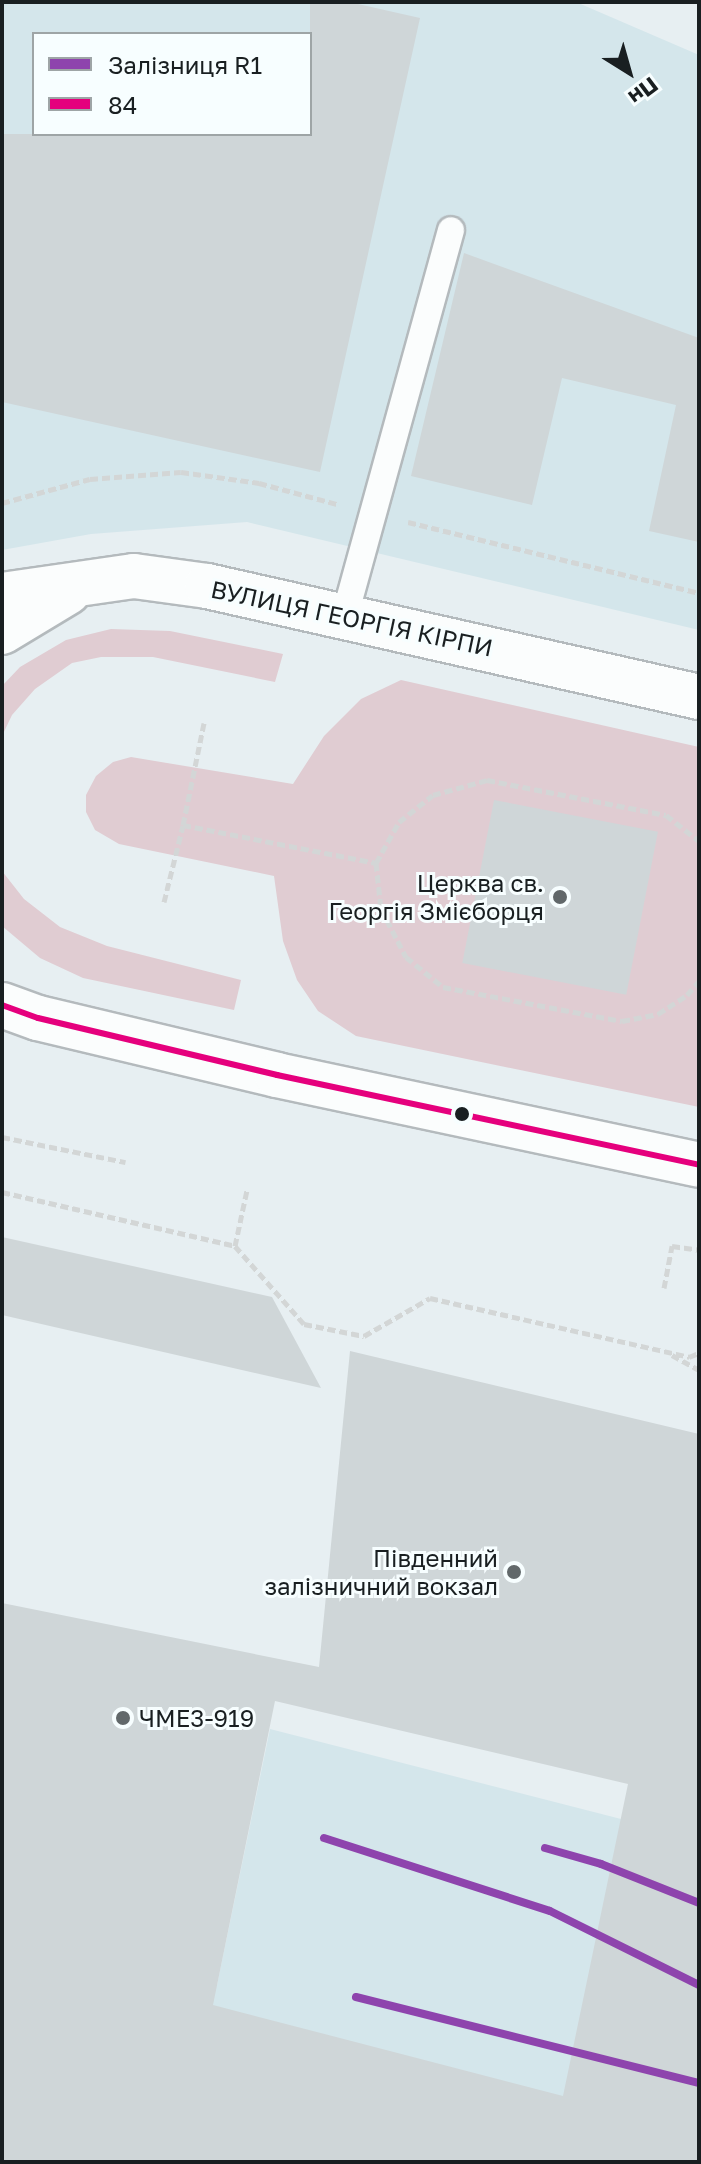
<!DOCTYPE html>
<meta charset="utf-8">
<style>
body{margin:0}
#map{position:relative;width:701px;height:2164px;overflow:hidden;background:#e7eff2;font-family:"Golos Text",sans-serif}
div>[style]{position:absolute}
.built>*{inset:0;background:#d4e6eb}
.green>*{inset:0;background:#e0ccd2}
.building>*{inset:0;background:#cfd6d8;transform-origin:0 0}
.path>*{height:5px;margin-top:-2.5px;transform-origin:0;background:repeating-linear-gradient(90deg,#d3d6d6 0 8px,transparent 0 12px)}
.roads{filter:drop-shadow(2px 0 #b4babd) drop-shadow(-2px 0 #b4babd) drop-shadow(0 2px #b4babd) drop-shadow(0 -2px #b4babd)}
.service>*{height:26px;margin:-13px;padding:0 13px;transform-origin:13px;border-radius:13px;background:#fbfdfd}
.tertiary>*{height:44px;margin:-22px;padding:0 22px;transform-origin:22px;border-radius:22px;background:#fbfdfd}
.bus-1>*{height:6px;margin:-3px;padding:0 3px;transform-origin:3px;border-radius:3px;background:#e5007d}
.rail-1>*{height:8px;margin:-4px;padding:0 4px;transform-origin:4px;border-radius:4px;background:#8e44ad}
.dots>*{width:22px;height:22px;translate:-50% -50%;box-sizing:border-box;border:4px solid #f7feff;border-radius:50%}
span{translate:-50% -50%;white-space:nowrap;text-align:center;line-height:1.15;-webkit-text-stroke:6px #f7feff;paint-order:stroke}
.street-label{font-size:24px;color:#191f21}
.poi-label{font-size:24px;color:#191f21}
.right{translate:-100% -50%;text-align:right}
.left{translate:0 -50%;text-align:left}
.frame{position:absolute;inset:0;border:4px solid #191f21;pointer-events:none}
.legend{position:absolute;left:32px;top:32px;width:280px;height:104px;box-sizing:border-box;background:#f7feff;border:2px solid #9ea5a6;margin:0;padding:10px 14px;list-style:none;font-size:24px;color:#191f21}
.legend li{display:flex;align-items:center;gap:16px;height:40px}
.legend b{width:40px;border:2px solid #9ea5a6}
.north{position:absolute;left:589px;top:32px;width:80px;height:80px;-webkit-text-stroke:6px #f7feff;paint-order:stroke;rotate:143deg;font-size:22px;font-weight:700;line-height:32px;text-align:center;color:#191f21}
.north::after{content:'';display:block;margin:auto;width:28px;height:36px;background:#191f21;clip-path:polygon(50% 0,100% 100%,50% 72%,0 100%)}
</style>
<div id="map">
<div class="built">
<div style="clip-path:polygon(evenodd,2px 2px,576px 2px,699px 55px,699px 630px,247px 522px,91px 534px,2px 550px,2px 2px,34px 34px,310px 34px,310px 134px,34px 134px,34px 34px)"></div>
<div style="clip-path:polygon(270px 1729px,699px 1839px,699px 2162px,2px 1941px,217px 1985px)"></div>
</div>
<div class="green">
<div style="clip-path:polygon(111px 629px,170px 631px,283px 654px,275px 682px,153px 657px,101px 657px,72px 663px,35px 689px,12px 715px,2px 736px,2px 686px,20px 667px,66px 640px)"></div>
<div style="clip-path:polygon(401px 680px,699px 747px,699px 1107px,356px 1036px,318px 1011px,297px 980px,283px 941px,274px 876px,119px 844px,95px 830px,86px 812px,86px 795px,96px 776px,113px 762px,131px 757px,293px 784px,324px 736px,361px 699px)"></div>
<div style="clip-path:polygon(2px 871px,24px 899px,60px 927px,107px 946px,241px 980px,234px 1010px,83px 978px,40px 958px,2px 926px)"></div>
</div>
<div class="building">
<div style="clip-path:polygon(310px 2px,349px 2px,420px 18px,320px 472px,2px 402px,2px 134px,310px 134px)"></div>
<div style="clip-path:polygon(464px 253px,699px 338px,699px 542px,649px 531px,676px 405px,562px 378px,532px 505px,411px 476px)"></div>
<div style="left:494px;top:800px;width:167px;height:166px;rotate:11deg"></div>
<div style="clip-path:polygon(2px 1237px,272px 1297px,321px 1388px,2px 1315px)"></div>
<div style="clip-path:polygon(evenodd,350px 1351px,699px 1434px,699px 2162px,2px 2162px,2px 1603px,319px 1667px,350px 1351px,275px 1701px,628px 1784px,563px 2096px,213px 2005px,275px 1701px)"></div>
</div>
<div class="path">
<div style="left:2px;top:503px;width:91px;rotate:-15.3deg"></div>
<div style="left:90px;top:479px;width:91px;rotate:-4.4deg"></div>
<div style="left:181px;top:472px;width:79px;rotate:8deg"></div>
<div style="left:259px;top:483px;width:81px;rotate:15.1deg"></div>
<div style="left:408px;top:522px;width:300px;rotate:13.7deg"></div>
<div style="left:204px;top:723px;width:104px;rotate:101.6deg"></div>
<div style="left:183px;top:825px;width:197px;rotate:11.1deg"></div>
<div style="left:376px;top:863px;width:47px;rotate:-60.7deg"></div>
<div style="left:399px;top:822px;width:43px;rotate:-38.5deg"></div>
<div style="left:433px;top:795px;width:56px;rotate:-15.5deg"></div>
<div style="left:487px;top:780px;width:182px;rotate:11.1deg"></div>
<div style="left:666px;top:815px;width:42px;rotate:38.2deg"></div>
<div style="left:376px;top:863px;width:46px;rotate:83.8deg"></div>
<div style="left:381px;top:909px;width:54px;rotate:62.5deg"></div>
<div style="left:406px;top:957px;width:48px;rotate:39deg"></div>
<div style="left:443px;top:987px;width:182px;rotate:10.8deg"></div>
<div style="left:622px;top:1021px;width:37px;rotate:-11deg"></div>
<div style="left:658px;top:1014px;width:35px;rotate:-33deg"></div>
<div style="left:687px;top:995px;width:18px;rotate:-49deg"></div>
<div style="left:164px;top:902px;width:79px;rotate:-76.1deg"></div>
<div style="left:2px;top:1137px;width:126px;rotate:11.5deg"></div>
<div style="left:2px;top:1192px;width:239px;rotate:13deg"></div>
<div style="left:235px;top:1246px;width:57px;rotate:-77.9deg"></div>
<div style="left:235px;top:1246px;width:104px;rotate:48.5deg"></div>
<div style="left:304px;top:1324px;width:61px;rotate:11.3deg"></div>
<div style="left:364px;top:1336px;width:76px;rotate:-29.9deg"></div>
<div style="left:430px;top:1298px;width:266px;rotate:12.8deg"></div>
<div style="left:689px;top:1357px;width:11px;rotate:-22deg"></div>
<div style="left:664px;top:1288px;width:43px;rotate:-79.2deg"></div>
<div style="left:672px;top:1246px;width:27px;rotate:8deg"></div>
<div style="left:672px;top:1355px;width:31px;rotate:29deg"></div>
</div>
<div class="roads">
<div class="service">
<div style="left:345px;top:615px;width:399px;rotate:-74.6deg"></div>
</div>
<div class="tertiary">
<div style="left:2px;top:595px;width:133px;rotate:-8.2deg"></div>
<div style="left:134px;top:576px;width:74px;rotate:7.8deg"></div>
<div style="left:207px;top:586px;width:504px;rotate:12.71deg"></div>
<div style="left:2px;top:632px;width:77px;rotate:-31.2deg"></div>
<div style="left:2px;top:1005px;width:38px;rotate:20deg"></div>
<div style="left:38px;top:1018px;width:246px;rotate:13.4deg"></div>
<div style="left:277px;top:1075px;width:431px;rotate:12deg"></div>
</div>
</div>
<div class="bus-1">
<div style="left:2px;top:1005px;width:38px;rotate:20deg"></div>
<div style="left:38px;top:1018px;width:246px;rotate:13.4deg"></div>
<div style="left:277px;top:1075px;width:431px;rotate:12deg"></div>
</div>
<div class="rail-1">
<div style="left:324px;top:1838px;width:237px;rotate:17.9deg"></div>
<div style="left:550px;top:1911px;width:166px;rotate:26.4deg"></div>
<div style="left:545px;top:1848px;width:58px;rotate:15.9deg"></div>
<div style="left:601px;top:1864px;width:105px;rotate:21.7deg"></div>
<div style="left:356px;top:1997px;width:354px;rotate:14.1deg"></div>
</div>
<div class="dots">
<div style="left:560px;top:897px;background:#61686a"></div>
<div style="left:462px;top:1114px;background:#191f21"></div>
<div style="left:514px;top:1572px;background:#61686a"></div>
<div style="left:123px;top:1718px;background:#61686a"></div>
</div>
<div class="street-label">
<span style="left:352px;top:618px;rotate:12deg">ВУЛИЦЯ ГЕОРГІЯ КІРПИ</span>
</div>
<div class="poi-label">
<span class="right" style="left:544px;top:897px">Церква св.<br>Георгія Змієборця</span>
<span class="right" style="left:498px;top:1572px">Південний<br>залізничний вокзал</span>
<span class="left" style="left:139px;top:1718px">ЧМЕ3-919</span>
</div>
<div class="frame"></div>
<ul class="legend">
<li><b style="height:10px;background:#8e44ad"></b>Залізниця R1</li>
<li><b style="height:10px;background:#e5007d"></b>84</li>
</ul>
<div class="north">Пн</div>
</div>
